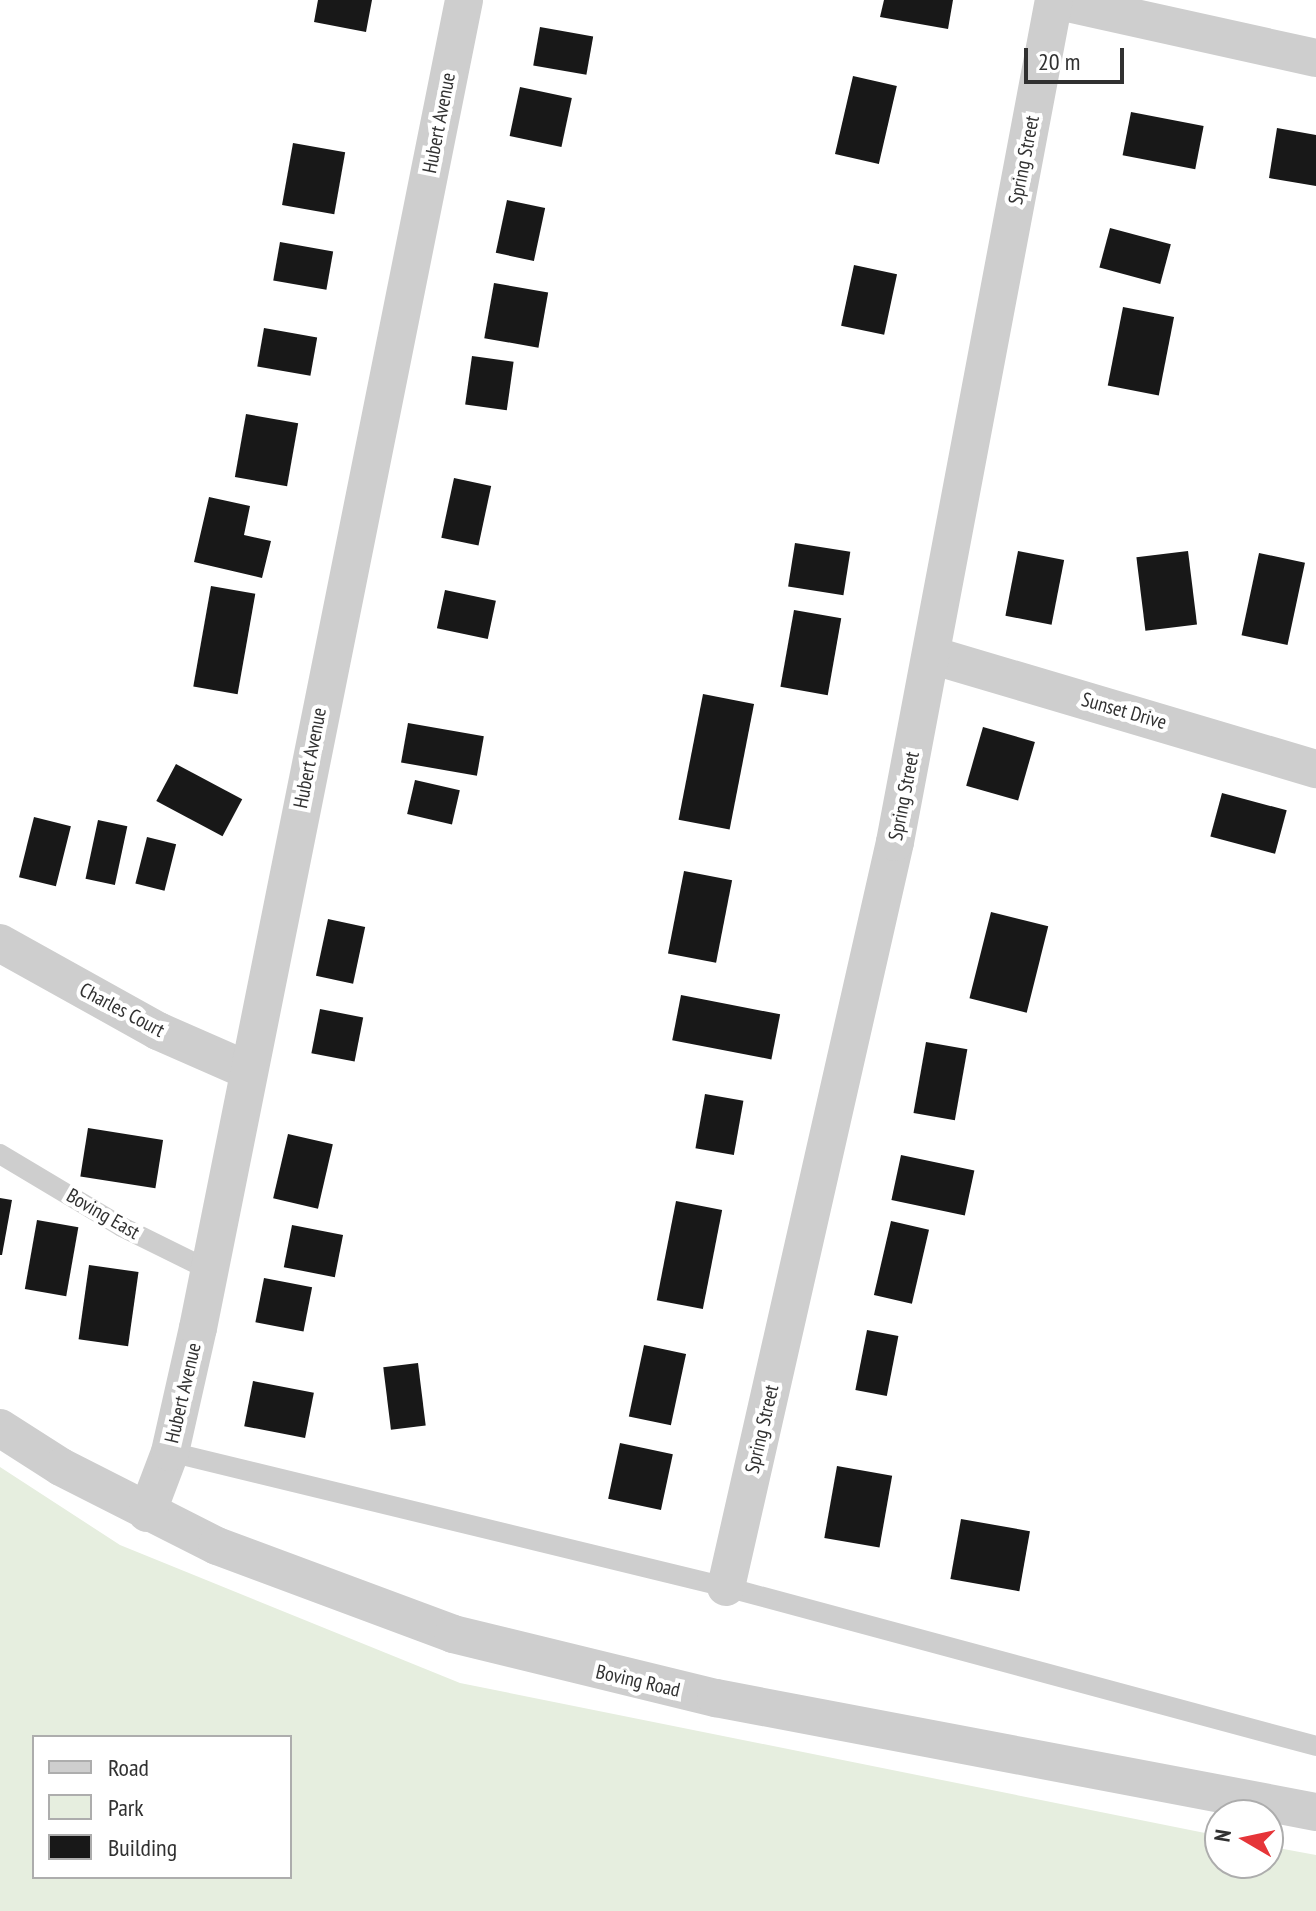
<!DOCTYPE html>
<style>
body{margin:0}
#map{position:relative;width:1316px;height:1911px;overflow:hidden;background:#fff;font-family:"PT Sans Narrow",sans-serif}
div>[style]{position:absolute}
.green>*{inset:0;background:#e6eedf}
.building>*{inset:0;background:#181818;transform-origin:0 0}
.service>*{height:20px;margin:-10px;padding:0 10px;transform-origin:10px;border-radius:10px;background:#cecece}
.minor>*{height:38px;margin:-19px;padding:0 19px;transform-origin:19px;border-radius:19px;background:#cecece}
span{translate:-50% -50%;white-space:nowrap;text-align:center;line-height:1.15;-webkit-text-stroke:8px #fff;paint-order:stroke}
.street-label{font-size:20px;color:#313131}
.legend{position:absolute;left:32px;top:1735px;width:260px;height:144px;box-sizing:border-box;background:#fff;border:2px solid #adadad;margin:0;padding:10px 14px;list-style:none;font-size:24px;color:#313131}
.legend li{display:flex;align-items:center;gap:16px;height:40px}
.legend b{width:40px;border:2px solid #adadad}
.north{position:absolute;left:1204px;top:1799px;width:80px;height:80px;box-sizing:border-box;background:#fff;border:2px solid #adadad;border-radius:50%;rotate:279deg;font-size:22px;font-weight:700;line-height:32px;text-align:center;color:#313131}
.north::after{content:'';display:block;margin:auto;width:28px;height:36px;background:#e63539;clip-path:polygon(50% 0,100% 100%,50% 72%,0 100%)}
.scale{position:absolute;left:1024px;top:48px;width:100px;height:36px;box-sizing:border-box;border:4px solid #313131;border-top:0;padding-left:10px;font-size:24px;line-height:28px;white-space:nowrap;color:#313131;-webkit-text-stroke:6px #fff;paint-order:stroke}
</style>
<div id="map">
<div class="green">
<div style="clip-path:polygon(evenodd,0 1467px,120px 1545px,460px 1683px,1220px 1836px,1220px 1863px,1268px 1863px,1268px 1846px,1316px 1855px,1316px 1911px,0 1911px,0 1467px,34px 1737px,290px 1737px,290px 1877px,34px 1877px,34px 1737px)"></div>
</div>
<div class="building">
<div style="clip-path:polygon(318px 0,372px 0,366px 32px,314px 22px)"></div>
<div style="clip-path:polygon(884px 0,953px 0,948px 29px,880px 17px)"></div>
<div style="left:540px;top:27px;width:54px;height:39px;rotate:10deg"></div>
<div style="left:853px;top:76px;width:45px;height:80px;rotate:13deg"></div>
<div style="left:520px;top:87px;width:53px;height:50px;rotate:12deg"></div>
<div style="left:1131px;top:112px;width:74px;height:44px;rotate:11deg"></div>
<div style="clip-path:polygon(1277px 128px,1316px 135px,1316px 186px,1269px 178px)"></div>
<div style="left:293px;top:143px;width:53px;height:63px;rotate:10deg"></div>
<div style="left:507px;top:200px;width:39px;height:54px;rotate:12deg"></div>
<div style="left:1110px;top:228px;width:63px;height:41px;rotate:15deg"></div>
<div style="left:280px;top:242px;width:54px;height:39px;rotate:10deg"></div>
<div style="left:854px;top:265px;width:44px;height:62px;rotate:12deg"></div>
<div style="left:494px;top:283px;width:55px;height:56px;rotate:10deg"></div>
<div style="left:1123px;top:307px;width:52px;height:80px;rotate:11deg"></div>
<div style="left:264px;top:328px;width:54px;height:39px;rotate:10deg"></div>
<div style="left:472px;top:356px;width:42px;height:49px;rotate:8deg"></div>
<div style="left:246px;top:414px;width:53px;height:64px;rotate:10deg"></div>
<div style="left:454px;top:478px;width:38px;height:61px;rotate:12deg"></div>
<div style="clip-path:polygon(209px 497px,250px 506px,244px 535px,271px 541px,262px 578px,194px 562px)"></div>
<div style="left:795px;top:543px;width:56px;height:44px;rotate:9deg"></div>
<div style="left:1018px;top:551px;width:47px;height:66px;rotate:11deg"></div>
<div style="left:1188px;top:551px;width:74px;height:52px;rotate:83deg"></div>
<div style="left:1259px;top:553px;width:47px;height:84px;rotate:12deg"></div>
<div style="left:211px;top:586px;width:45px;height:102px;rotate:10deg"></div>
<div style="left:445px;top:590px;width:52px;height:39px;rotate:12deg"></div>
<div style="left:794px;top:610px;width:48px;height:78px;rotate:10deg"></div>
<div style="left:703px;top:694px;width:52px;height:128px;rotate:11deg"></div>
<div style="left:408px;top:723px;width:77px;height:40px;rotate:10deg"></div>
<div style="left:983px;top:727px;width:54px;height:61px;rotate:16deg"></div>
<div style="left:176px;top:764px;width:75px;height:42px;rotate:28deg"></div>
<div style="left:415px;top:780px;width:46px;height:35px;rotate:13deg"></div>
<div style="left:1222px;top:793px;width:67px;height:45px;rotate:15deg"></div>
<div style="left:34px;top:817px;width:38px;height:62px;rotate:14deg"></div>
<div style="left:98px;top:820px;width:30px;height:60px;rotate:12deg"></div>
<div style="left:147px;top:837px;width:30px;height:48px;rotate:14deg"></div>
<div style="left:684px;top:871px;width:49px;height:84px;rotate:11deg"></div>
<div style="left:991px;top:912px;width:59px;height:89px;rotate:14deg"></div>
<div style="left:328px;top:919px;width:38px;height:58px;rotate:12deg"></div>
<div style="left:681px;top:995px;width:101px;height:46px;rotate:11deg"></div>
<div style="left:320px;top:1009px;width:44px;height:45px;rotate:11deg"></div>
<div style="left:926px;top:1042px;width:42px;height:72px;rotate:10deg"></div>
<div style="left:705px;top:1094px;width:39px;height:55px;rotate:10deg"></div>
<div style="left:88px;top:1128px;width:76px;height:49px;rotate:9deg"></div>
<div style="left:288px;top:1134px;width:46px;height:66px;rotate:13deg"></div>
<div style="left:901px;top:1155px;width:75px;height:46px;rotate:12deg"></div>
<div style="clip-path:polygon(0 1198px,12px 1200px,2px 1255px,0 1255px)"></div>
<div style="left:676px;top:1201px;width:47px;height:101px;rotate:11deg"></div>
<div style="left:37px;top:1220px;width:42px;height:70px;rotate:10deg"></div>
<div style="left:891px;top:1221px;width:39px;height:76px;rotate:13deg"></div>
<div style="left:292px;top:1225px;width:52px;height:43px;rotate:11deg"></div>
<div style="left:89px;top:1265px;width:50px;height:75px;rotate:8deg"></div>
<div style="left:264px;top:1278px;width:49px;height:45px;rotate:11deg"></div>
<div style="left:867px;top:1330px;width:32px;height:61px;rotate:11deg"></div>
<div style="left:644px;top:1345px;width:43px;height:73px;rotate:12deg"></div>
<div style="left:418px;top:1363px;width:63px;height:35px;rotate:83deg"></div>
<div style="left:253px;top:1381px;width:62px;height:46px;rotate:11deg"></div>
<div style="left:620px;top:1443px;width:54px;height:57px;rotate:12deg"></div>
<div style="left:837px;top:1466px;width:56px;height:73px;rotate:10deg"></div>
<div style="left:961px;top:1519px;width:70px;height:61px;rotate:10deg"></div>
</div>
<div class="service">
<div style="left:0;top:1154px;width:142px;rotate:30.9deg"></div>
<div style="left:122px;top:1227px;width:97px;rotate:26.3deg"></div>
<div style="left:170px;top:1452px;width:572px;rotate:13.65deg"></div>
<div style="left:726px;top:1587px;width:611px;rotate:15.08deg"></div>
</div>
<div class="minor">
<div style="left:1054px;top:0;width:268px;rotate:12.5deg"></div>
<div style="left:931px;top:655px;width:402px;rotate:16.5deg"></div>
<div style="left:0;top:943px;width:181px;rotate:29.1deg"></div>
<div style="left:158px;top:1031px;width:97px;rotate:23.7deg"></div>
<div style="left:0;top:1428px;width:72px;rotate:32.6deg"></div>
<div style="left:61px;top:1467px;width:175px;rotate:26.9deg"></div>
<div style="left:217px;top:1546px;width:252px;rotate:20.4deg"></div>
<div style="left:453px;top:1634px;width:271px;rotate:13.7deg"></div>
<div style="left:716px;top:1698px;width:611px;rotate:10.76deg"></div>
<div style="left:147px;top:1513px;width:65px;rotate:-69.3deg"></div>
<div style="left:170px;top:1452px;width:127px;rotate:-77.3deg"></div>
<div style="left:198px;top:1328px;width:1354px;rotate:-78.67deg"></div>
<div style="left:726px;top:1587px;width:764px;rotate:-77.22deg"></div>
<div style="left:895px;top:842px;width:857px;rotate:-79.31deg"></div>
</div>
<div class="street-label">
<span style="left:439px;top:123px;rotate:-79deg">Hubert Avenue</span>
<span style="left:1024px;top:160px;rotate:-79deg">Spring Street</span>
<span style="left:1124px;top:711px;rotate:16deg">Sunset Drive</span>
<span style="left:310px;top:758px;rotate:-79deg">Hubert Avenue</span>
<span style="left:904px;top:796px;rotate:-79deg">Spring Street</span>
<span style="left:122px;top:1010px;rotate:28deg">Charles Court</span>
<span style="left:103px;top:1214px;rotate:30deg">Boving East</span>
<span style="left:183px;top:1393px;rotate:-77deg">Hubert Avenue</span>
<span style="left:762px;top:1429px;rotate:-77deg">Spring Street</span>
<span style="left:638px;top:1681px;rotate:13deg">Boving Road</span>
</div>
<ul class="legend">
<li><b style="height:10px;background:#cecece"></b>Road</li>
<li><b style="height:22px;background:#e6eedf"></b>Park</li>
<li><b style="height:22px;background:#181818"></b>Building</li>
</ul>
<div class="north">N</div>
<div class="scale">20 m</div>
</div>
